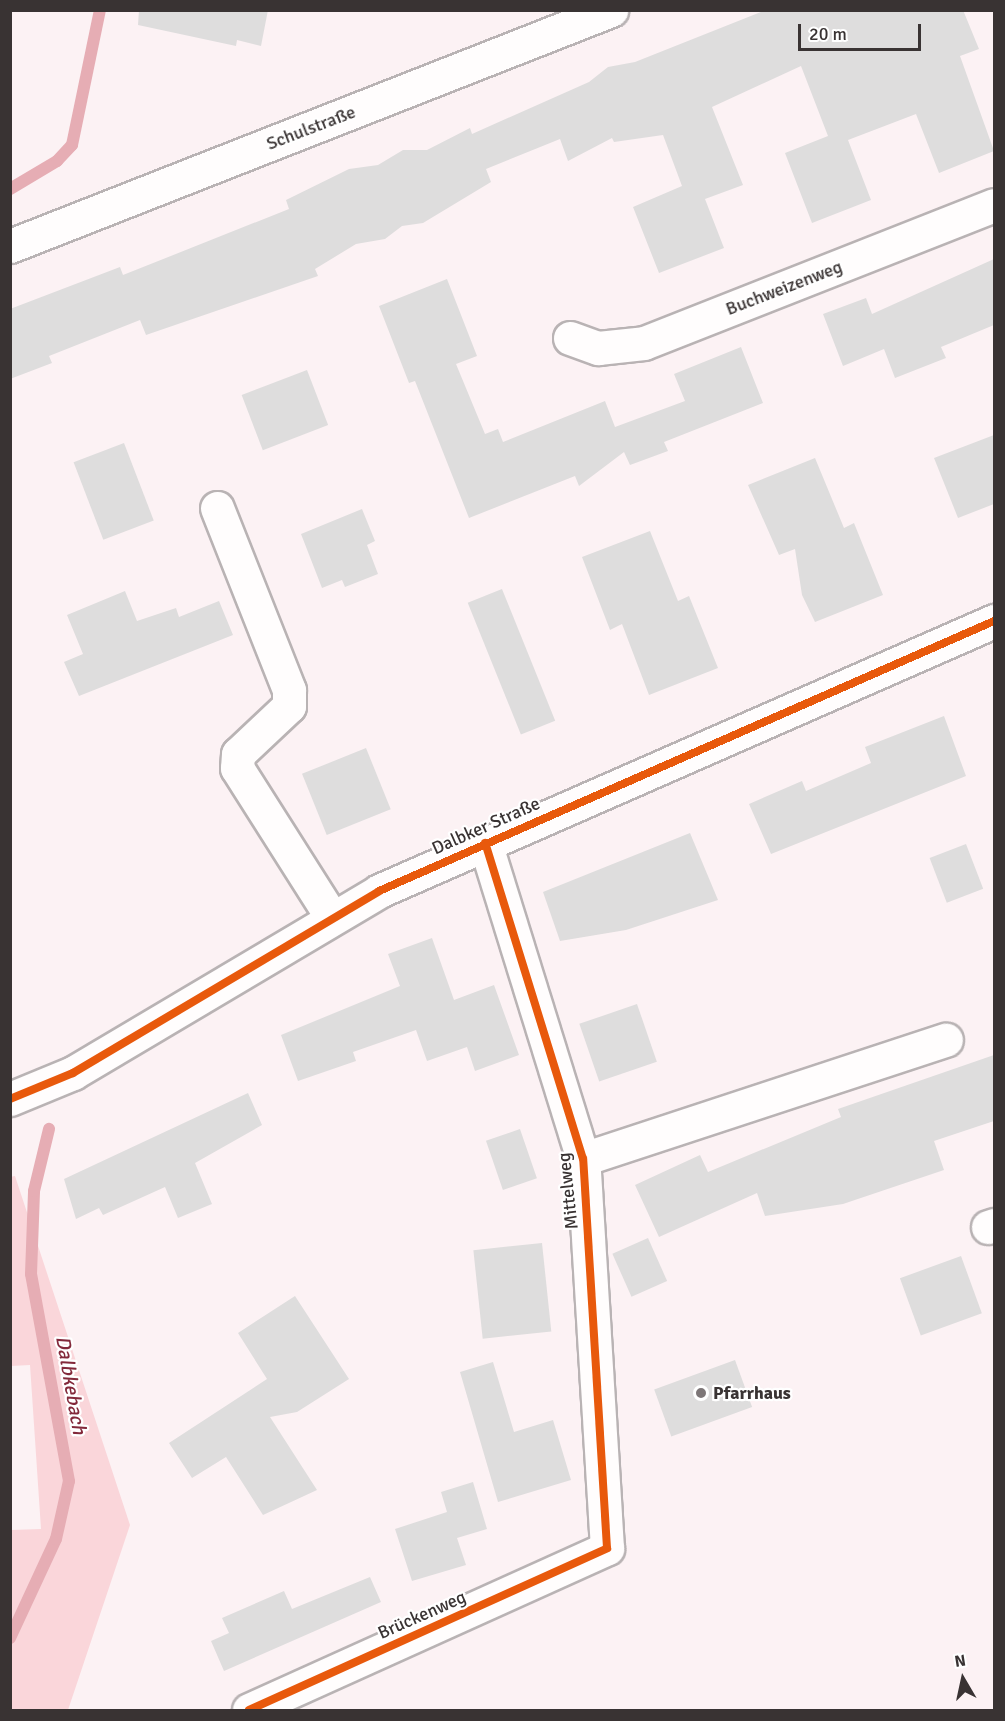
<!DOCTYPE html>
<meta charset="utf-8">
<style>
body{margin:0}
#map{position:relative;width:1005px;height:1721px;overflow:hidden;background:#fcf2f4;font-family:Signika,sans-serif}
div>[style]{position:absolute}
.green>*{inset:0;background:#fad6da}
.stream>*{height:12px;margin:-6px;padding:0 6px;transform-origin:6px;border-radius:6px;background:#e6adb4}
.building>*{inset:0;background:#dedddd;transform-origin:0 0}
.roads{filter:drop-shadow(2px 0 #b9b3b4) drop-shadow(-2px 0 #b9b3b4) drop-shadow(0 2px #b9b3b4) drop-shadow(0 -2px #b9b3b4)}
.minor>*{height:33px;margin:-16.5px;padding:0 16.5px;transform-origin:16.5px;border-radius:16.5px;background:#fffdfd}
.cycleway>*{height:8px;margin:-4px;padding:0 4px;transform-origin:4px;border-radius:4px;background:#e8590c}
.dots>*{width:16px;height:16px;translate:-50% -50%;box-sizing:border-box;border:3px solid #fff;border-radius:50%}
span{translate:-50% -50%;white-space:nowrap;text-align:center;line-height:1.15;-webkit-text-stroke:4.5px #fff;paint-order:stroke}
.street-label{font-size:18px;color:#393333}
.poi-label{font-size:18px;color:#393333;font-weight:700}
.left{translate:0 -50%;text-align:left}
.water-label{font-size:20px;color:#83293b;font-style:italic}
.frame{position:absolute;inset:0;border:12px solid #393333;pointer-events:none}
.north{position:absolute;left:933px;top:1649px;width:60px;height:60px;-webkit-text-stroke:4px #fff;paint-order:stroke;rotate:351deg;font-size:16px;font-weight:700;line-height:24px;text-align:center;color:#393333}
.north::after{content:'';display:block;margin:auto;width:21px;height:27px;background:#393333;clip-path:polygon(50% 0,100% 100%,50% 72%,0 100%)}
.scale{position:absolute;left:798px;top:24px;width:123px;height:27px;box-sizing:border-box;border:3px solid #393333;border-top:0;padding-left:8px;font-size:18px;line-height:21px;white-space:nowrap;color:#393333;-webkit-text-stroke:4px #fff;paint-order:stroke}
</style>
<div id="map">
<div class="green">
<div style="clip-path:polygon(15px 1176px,130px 1525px,68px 1710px,11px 1710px,11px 1530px,41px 1529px,30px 1365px,11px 1366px,10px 1177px)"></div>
</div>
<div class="stream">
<div style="left:10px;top:189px;width:55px;rotate:-30.8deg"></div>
<div style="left:57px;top:161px;width:22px;rotate:-47deg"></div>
<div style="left:72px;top:145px;width:138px;rotate:-78.3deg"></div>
<div style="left:10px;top:1638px;width:109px;rotate:-65.1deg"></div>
<div style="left:56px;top:1539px;width:59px;rotate:-77.4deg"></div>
<div style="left:69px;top:1481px;width:210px;rotate:-100.4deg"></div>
<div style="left:31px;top:1274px;width:83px;rotate:-87.9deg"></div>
<div style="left:34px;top:1191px;width:64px;rotate:-76.4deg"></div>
</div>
<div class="building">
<div style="clip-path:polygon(139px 10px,268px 10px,261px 46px,237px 40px,236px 46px,138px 25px)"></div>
<div style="clip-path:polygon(766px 10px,963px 10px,979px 49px,960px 56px,994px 151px,939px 173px,916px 114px,848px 140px,871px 200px,812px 223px,785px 153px,828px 136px,801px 66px,712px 107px,743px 185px,705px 199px,724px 248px,659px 273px,633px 207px,682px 186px,663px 135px,614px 142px,612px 138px,568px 161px,560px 139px,486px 169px,491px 182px,423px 223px,402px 226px,385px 239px,356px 244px,315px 269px,318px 276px,146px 335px,140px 320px,49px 356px,52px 363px,10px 379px,10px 309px,120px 267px,123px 275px,289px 209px,286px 200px,349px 169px,378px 165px,403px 150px,427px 150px,470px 128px,472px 134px,589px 82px,608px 67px,635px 62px)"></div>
<div style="clip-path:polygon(994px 259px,994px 325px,941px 347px,946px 358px,895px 378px,884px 349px,843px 366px,823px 314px,866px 298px,872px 314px)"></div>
<div style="clip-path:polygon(447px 279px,477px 356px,456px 364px,485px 434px,498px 429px,503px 442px,605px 401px,615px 427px,685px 401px,674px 374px,741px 347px,763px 403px,664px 442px,668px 451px,630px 465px,624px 452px,579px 486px,575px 476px,469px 518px,415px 381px,409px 383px,379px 306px)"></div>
<div style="left:307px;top:370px;width:59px;height:70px;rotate:69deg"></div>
<div style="clip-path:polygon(994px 435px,994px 504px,958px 518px,934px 458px)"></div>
<div style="left:124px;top:443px;width:83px;height:54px;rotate:69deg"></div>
<div style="clip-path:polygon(815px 458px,844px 528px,854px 523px,883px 595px,815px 622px,802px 595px,795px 549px,779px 555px,748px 485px)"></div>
<div style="clip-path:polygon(362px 509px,375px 541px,367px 545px,378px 574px,345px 587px,342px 580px,322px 588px,301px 534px)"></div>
<div style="clip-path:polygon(650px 531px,678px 601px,689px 596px,718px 668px,649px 695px,622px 624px,610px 630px,582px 557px)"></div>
<div style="left:502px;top:589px;width:142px;height:37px;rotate:68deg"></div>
<div style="clip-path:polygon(125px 591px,137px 621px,176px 608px,179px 617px,219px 601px,233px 635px,79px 696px,64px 662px,83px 654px,67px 615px)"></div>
<div style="clip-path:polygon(944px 716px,966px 776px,771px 854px,749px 804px,802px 781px,806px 791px,871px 763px,865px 747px)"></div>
<div style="left:366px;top:748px;width:66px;height:69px;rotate:68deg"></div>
<div style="clip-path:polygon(690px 833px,718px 900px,626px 930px,560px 941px,543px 892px)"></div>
<div style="left:966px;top:844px;width:48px;height:39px;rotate:69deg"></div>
<div style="clip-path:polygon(432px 938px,454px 1000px,494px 985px,519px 1055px,475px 1071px,467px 1047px,427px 1061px,416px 1030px,353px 1052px,356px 1061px,298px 1081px,281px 1035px,400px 986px,388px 954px)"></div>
<div style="left:637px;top:1004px;width:61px;height:61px;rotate:71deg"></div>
<div style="clip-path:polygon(994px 1055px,994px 1121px,934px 1141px,944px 1170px,843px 1204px,765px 1216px,757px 1193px,659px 1237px,635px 1185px,700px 1155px,708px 1172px,841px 1117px,838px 1109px)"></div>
<div style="clip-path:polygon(248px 1093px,262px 1125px,195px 1163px,212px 1204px,178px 1218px,165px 1187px,103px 1215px,99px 1208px,76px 1219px,64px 1179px)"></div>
<div style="left:520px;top:1129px;width:52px;height:36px;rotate:71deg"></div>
<div style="left:648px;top:1238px;width:47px;height:39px;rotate:66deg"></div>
<div style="left:542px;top:1243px;width:89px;height:69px;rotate:84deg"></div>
<div style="left:961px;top:1256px;width:61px;height:65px;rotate:70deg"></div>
<div style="clip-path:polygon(295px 1296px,349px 1379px,297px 1412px,270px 1417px,317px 1490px,263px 1515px,226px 1457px,192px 1478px,169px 1443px,267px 1379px,238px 1333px)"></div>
<div style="left:735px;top:1360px;width:50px;height:86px;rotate:70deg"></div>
<div style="clip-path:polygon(493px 1362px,514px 1432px,553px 1420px,571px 1480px,498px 1502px,460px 1372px)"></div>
<div style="clip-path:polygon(473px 1482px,487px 1529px,457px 1538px,466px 1565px,412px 1581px,395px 1529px,447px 1512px,441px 1492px)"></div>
<div style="clip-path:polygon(370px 1577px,381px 1602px,224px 1671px,211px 1641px,229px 1633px,222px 1618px,284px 1591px,292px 1609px)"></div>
</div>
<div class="roads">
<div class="minor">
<div style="left:10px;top:246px;width:646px;rotate:-21.44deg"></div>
<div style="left:570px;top:338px;width:30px;rotate:20deg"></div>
<div style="left:598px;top:348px;width:46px;rotate:-6.2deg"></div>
<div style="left:644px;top:343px;width:376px;rotate:-21.5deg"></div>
<div style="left:217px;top:508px;width:196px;rotate:68.4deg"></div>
<div style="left:289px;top:690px;width:16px;rotate:90deg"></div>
<div style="left:289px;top:706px;width:70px;rotate:136.7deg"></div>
<div style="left:238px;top:754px;width:14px;rotate:94deg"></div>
<div style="left:237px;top:768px;width:175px;rotate:57.6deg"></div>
<div style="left:10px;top:1099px;width:68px;rotate:-22.4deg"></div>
<div style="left:73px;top:1073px;width:356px;rotate:-30.7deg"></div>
<div style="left:379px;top:891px;width:672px;rotate:-23.7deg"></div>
<div style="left:583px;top:1159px;width:382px;rotate:-18.2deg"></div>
<div style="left:988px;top:1227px;width:6px;rotate:-18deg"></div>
<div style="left:249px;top:1710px;width:393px;rotate:-24.3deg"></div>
<div style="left:607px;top:1548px;width:390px;rotate:-93.5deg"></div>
<div style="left:583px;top:1159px;width:331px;rotate:-107.2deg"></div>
</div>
</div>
<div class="cycleway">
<div style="left:10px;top:1099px;width:68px;rotate:-22.4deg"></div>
<div style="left:73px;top:1073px;width:356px;rotate:-30.7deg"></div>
<div style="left:379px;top:891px;width:672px;rotate:-23.7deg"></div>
<div style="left:249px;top:1710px;width:393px;rotate:-24.3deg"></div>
<div style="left:607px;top:1548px;width:390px;rotate:-93.5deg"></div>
<div style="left:583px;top:1159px;width:331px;rotate:-107.2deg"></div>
</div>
<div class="dots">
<div style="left:701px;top:1393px;background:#7d7677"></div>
</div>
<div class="street-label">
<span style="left:311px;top:128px;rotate:-21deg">Schulstraße</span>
<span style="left:784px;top:288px;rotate:-21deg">Buchweizenweg</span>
<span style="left:486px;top:826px;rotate:-24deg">Dalbker Straße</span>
<span style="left:568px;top:1191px;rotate:-96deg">Mittelweg</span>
<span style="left:422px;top:1615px;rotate:-24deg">Brückenweg</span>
</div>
<div class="poi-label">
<span class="left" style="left:713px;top:1393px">Pfarrhaus</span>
</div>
<div class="water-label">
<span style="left:71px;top:1385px;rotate:80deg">Dalbkebach</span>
</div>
<div class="frame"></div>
<div class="north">N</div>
<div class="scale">20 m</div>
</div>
